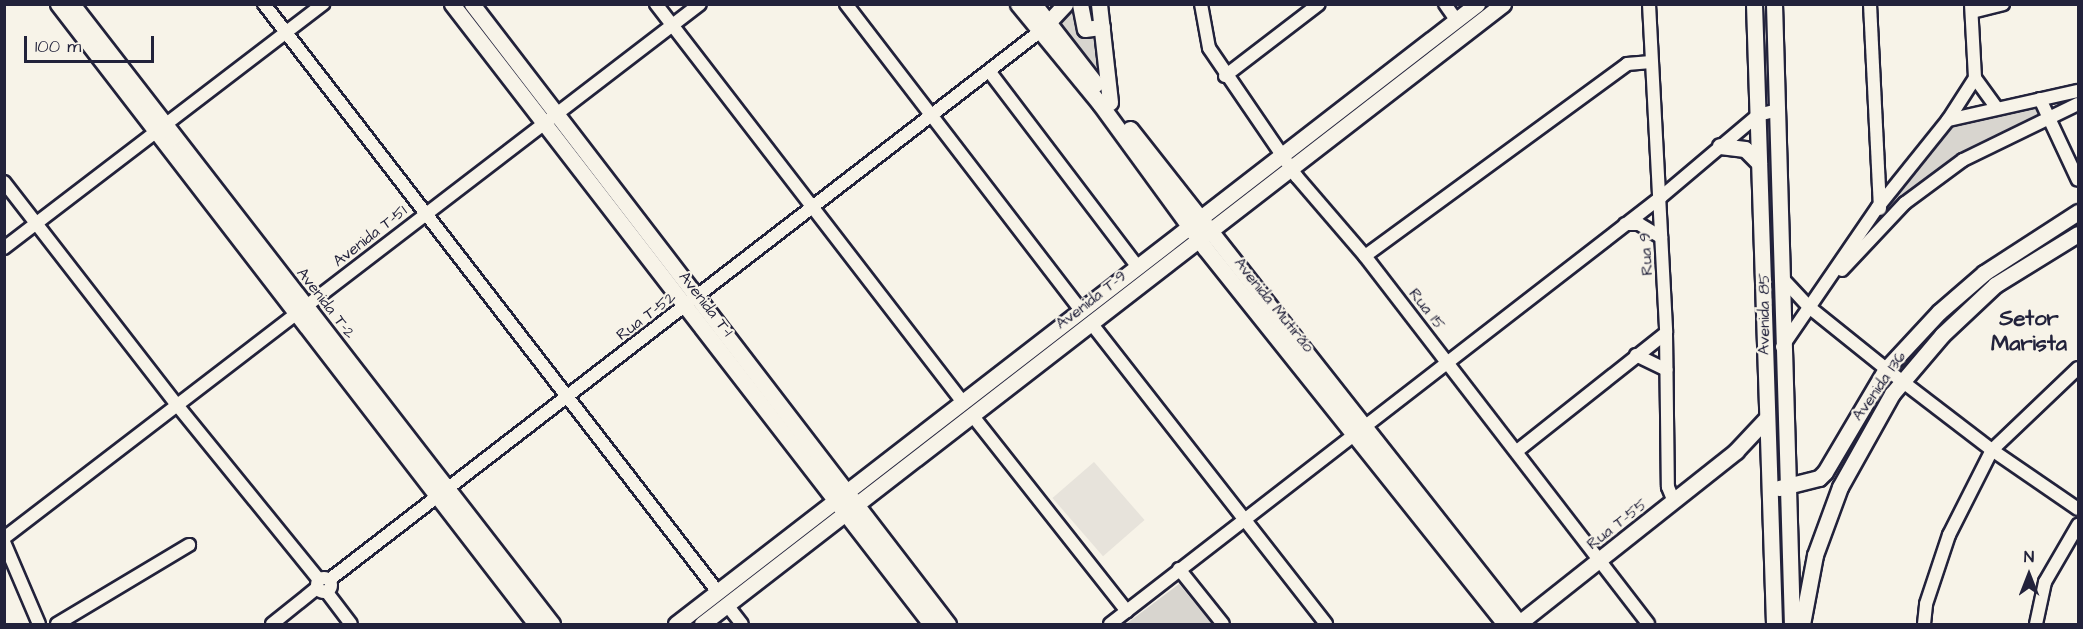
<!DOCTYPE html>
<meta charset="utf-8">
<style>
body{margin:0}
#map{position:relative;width:2083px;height:629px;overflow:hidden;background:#f7f3e8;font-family:"Architects Daughter",sans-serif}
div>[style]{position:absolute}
.built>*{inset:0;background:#e7e3db;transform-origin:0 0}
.green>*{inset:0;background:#d8d5cf}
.roads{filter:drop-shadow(2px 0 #22223b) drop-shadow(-2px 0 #22223b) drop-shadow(0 2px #22223b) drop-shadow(0 -2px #22223b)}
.minor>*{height:12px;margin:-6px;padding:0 6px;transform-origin:6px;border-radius:6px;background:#f7f3e8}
.minor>.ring{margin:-6px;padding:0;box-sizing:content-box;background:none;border:12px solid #f7f3e8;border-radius:50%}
.major>*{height:15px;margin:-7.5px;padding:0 7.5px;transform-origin:7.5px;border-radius:7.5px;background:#f7f3e8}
span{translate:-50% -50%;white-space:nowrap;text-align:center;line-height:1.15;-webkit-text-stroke:4.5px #f7f3e8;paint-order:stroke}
.street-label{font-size:16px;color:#22223b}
.district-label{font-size:22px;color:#22223b;font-weight:700}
.frame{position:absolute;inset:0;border:6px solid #22223b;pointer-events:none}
.north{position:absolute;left:1999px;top:545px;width:60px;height:60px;-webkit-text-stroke:4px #f7f3e8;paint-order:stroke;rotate:0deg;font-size:16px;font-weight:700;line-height:24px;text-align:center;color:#22223b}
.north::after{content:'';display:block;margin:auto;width:21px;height:27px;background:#22223b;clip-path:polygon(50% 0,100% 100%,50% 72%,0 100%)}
.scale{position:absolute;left:24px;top:36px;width:130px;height:27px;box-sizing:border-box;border:3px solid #22223b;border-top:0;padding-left:8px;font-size:18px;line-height:21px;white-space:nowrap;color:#22223b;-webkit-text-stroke:4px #f7f3e8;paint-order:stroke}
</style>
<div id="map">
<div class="built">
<div style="left:1094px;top:462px;width:77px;height:55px;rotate:49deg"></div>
</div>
<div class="green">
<div style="clip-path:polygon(1072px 5px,1077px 29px,1093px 33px,1098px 70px,1054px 19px)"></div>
<div style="clip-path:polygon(2041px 101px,2044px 117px,1958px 159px,1891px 212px,1885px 205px,1948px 122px)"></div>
<div style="clip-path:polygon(1179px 584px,1212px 624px,1126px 624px)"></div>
</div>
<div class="roads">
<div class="minor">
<div style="left:264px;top:4px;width:743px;rotate:52.33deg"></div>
<div style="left:656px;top:4px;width:501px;rotate:52.38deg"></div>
<div style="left:846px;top:4px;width:386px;rotate:52.5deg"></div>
<div style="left:1201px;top:4px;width:45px;rotate:79.7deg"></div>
<div style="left:1209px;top:48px;width:156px;rotate:55.7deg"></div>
<div style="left:1297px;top:177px;width:104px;rotate:49.3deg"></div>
<div style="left:1365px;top:256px;width:464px;rotate:52.4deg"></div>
<div style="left:1445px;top:4px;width:19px;rotate:55deg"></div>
<div style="left:1649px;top:4px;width:329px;rotate:87deg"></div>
<div style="left:1666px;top:333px;width:154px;rotate:89.3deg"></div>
<div style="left:1668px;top:487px;width:16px;rotate:68deg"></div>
<div style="left:1870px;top:4px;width:205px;rotate:87.2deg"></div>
<div style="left:1971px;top:4px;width:74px;rotate:86.9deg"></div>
<div style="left:1975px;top:78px;width:37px;rotate:54deg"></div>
<div style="left:1972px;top:12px;width:32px;rotate:-14deg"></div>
<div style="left:989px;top:71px;width:246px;rotate:52.8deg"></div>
<div style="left:1225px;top:76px;width:118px;rotate:-37.5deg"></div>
<div style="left:2040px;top:99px;width:89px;rotate:64.9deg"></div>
<div style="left:1948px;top:120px;width:50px;rotate:-57.3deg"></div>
<div style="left:4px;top:182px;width:282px;rotate:52.2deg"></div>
<div style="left:177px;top:405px;width:225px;rotate:50.9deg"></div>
<div style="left:1625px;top:224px;width:14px"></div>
<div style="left:1639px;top:224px;width:26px;rotate:31deg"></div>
<div style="left:4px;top:248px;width:402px;rotate:-37.4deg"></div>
<div style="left:1365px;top:256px;width:325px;rotate:-36.2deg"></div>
<div style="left:1627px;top:64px;width:24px;rotate:-5deg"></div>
<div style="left:1842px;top:270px;width:92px;rotate:-46.8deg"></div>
<div style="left:1905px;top:203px;width:72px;rotate:-36.6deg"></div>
<div style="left:1963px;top:160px;width:128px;rotate:-26deg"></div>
<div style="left:1783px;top:279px;width:38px;rotate:47deg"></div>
<div style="left:1809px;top:307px;width:99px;rotate:38.8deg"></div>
<div style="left:1886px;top:369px;width:133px;rotate:37.4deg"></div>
<div style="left:1992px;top:450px;width:104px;rotate:34.5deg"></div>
<div style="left:1091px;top:323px;width:382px;rotate:52deg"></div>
<div style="left:1782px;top:347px;width:170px;rotate:-55.6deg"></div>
<div style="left:1878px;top:207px;width:112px;rotate:-51.2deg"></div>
<div style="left:1948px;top:120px;width:133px;rotate:-12.6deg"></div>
<div style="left:1636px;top:355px;width:34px;rotate:26deg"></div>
<div style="left:972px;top:415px;width:250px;rotate:51.7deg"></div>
<div style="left:1517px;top:451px;width:190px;rotate:-38.4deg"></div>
<div style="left:4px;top:538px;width:877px;rotate:-37.5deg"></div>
<div style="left:4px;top:542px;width:89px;rotate:66.9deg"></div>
<div style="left:1179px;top:569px;width:70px;rotate:51.3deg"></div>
<div class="ring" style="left:317px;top:578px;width:2px;height:2px"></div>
<div style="left:329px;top:580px;width:897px;rotate:-37.66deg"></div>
<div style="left:326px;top:591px;width:41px;rotate:52.9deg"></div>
<div style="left:727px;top:605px;width:24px;rotate:52deg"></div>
<div style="left:57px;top:624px;width:154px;rotate:-30.9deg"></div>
<div style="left:272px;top:624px;width:59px;rotate:-38.8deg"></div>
<div style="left:1110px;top:624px;width:697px;rotate:-37.77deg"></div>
<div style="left:1661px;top:197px;width:127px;rotate:-40.2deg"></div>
<div style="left:1758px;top:115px;width:21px;rotate:-14deg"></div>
<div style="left:1924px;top:624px;width:20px;rotate:-84deg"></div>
<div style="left:1926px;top:604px;width:73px;rotate:-71.6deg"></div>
<div style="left:1949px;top:535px;width:95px;rotate:-63.2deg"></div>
<div style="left:1992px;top:450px;width:119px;rotate:-43.6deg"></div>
<div style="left:2036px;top:624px;width:43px;rotate:-77.9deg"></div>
<div style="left:2045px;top:582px;width:66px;rotate:-59.9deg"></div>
</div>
<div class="major">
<div style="left:58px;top:4px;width:783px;rotate:52.37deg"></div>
<div style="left:72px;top:4px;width:784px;rotate:52.25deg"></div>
<div style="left:452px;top:4px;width:783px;rotate:52.31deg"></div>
<div style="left:472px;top:4px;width:782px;rotate:52.49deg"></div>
<div style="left:1018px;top:4px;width:129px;rotate:50.6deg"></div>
<div style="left:1100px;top:104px;width:178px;rotate:53.9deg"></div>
<div style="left:1205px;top:248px;width:481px;rotate:51.4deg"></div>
<div style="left:1034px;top:4px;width:101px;rotate:52.2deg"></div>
<div style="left:1080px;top:4px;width:25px;rotate:79deg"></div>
<div style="left:1085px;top:29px;width:17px;rotate:-7deg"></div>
<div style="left:1099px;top:4px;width:99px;rotate:83.6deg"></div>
<div style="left:1754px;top:4px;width:620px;rotate:88.15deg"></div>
<div style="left:1774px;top:4px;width:620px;rotate:88.34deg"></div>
<div style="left:1042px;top:29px;width:34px;rotate:-47deg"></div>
<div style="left:1130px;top:129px;width:630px;rotate:51.77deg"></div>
<div style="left:1720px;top:146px;width:25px;rotate:7deg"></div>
<div style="left:1745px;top:149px;width:20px;rotate:45deg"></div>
<div style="left:1779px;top:488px;width:41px;rotate:-14deg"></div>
<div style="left:1819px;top:478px;width:8px;rotate:-45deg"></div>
<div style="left:1825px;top:472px;width:120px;rotate:-59.4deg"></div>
<div style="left:1886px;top:369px;width:78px;rotate:-47.1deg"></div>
<div style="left:1939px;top:312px;width:60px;rotate:-40.9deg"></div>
<div style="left:1984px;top:273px;width:112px;rotate:-33deg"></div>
<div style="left:676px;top:624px;width:1013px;rotate:-37.74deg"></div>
<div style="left:702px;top:624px;width:1013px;rotate:-37.74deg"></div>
<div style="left:1518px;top:624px;width:278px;rotate:-38.4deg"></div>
<div style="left:1736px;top:451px;width:42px;rotate:-46.9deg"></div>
<div style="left:1802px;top:624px;width:70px;rotate:-79.3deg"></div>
<div style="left:1815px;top:555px;width:72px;rotate:-69.8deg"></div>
<div style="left:1840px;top:487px;width:107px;rotate:-60.8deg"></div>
<div style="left:1892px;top:394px;width:77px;rotate:-49.7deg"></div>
<div style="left:1942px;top:335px;width:73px;rotate:-43.3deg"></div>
<div style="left:1995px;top:285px;width:97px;rotate:-31.6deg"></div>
</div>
</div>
<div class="street-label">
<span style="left:370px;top:236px;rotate:-38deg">Avenida T-51</span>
<span style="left:1646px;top:254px;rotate:-93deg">Rua 9</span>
<span style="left:1091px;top:300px;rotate:-38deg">Avenida T-9</span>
<span style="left:326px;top:303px;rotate:52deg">Avenida T-2</span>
<span style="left:706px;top:304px;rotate:52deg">Avenida T-1</span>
<span style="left:1274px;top:305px;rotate:51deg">Avenida Mutirão</span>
<span style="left:1427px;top:309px;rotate:52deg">Rua 15</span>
<span style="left:1764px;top:314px;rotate:-90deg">Avenida 85</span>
<span style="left:646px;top:316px;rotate:-37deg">Rua T-52</span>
<span style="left:1879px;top:386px;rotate:-55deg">Avenida 136</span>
<span style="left:1617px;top:524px;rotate:-38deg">Rua T-55</span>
</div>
<div class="district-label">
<span style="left:2029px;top:331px">Setor<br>Marista</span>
</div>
<div class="frame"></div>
<div class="north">N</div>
<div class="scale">100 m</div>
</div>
